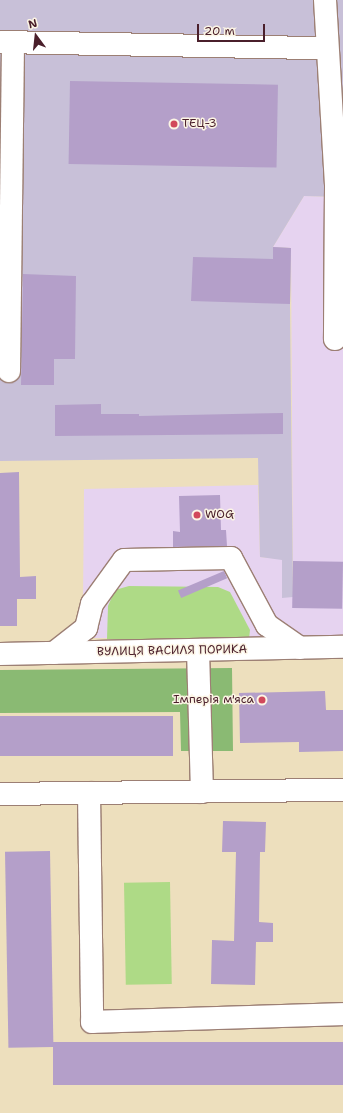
<!DOCTYPE html>
<meta charset="utf-8">
<style>
body{margin:0}
#map{position:relative;width:343px;height:1113px;overflow:hidden;background:#eddfbd;font-family:"Shantell Sans",sans-serif}
div>[style]{position:absolute}
.built>*{inset:0;background:#e6d3f0}
.industrial>*{inset:0;background:#c8c0d8}
.green>*{inset:0;background:#aeda86;transform-origin:0 0}
.forest>*{inset:0;background:#8aba73}
.building>*{inset:0;background:#b49fc9;transform-origin:0 0}
.roads{filter:drop-shadow(1px 0 #9c7f74) drop-shadow(-1px 0 #9c7f74) drop-shadow(0 1px #9c7f74) drop-shadow(0 -1px #9c7f74)}
.minor>*{height:22px;margin:-11px;padding:0 11px;transform-origin:11px;border-radius:11px;background:#fff}
.dots>*{width:11px;height:11px;translate:-50% -50%;box-sizing:border-box;border:2px solid #fcf5e5;border-radius:50%}
span{translate:-50% -50%;white-space:nowrap;text-align:center;line-height:1.15;-webkit-text-stroke:3px #fcf5e5;paint-order:stroke}
.poi-label{font-size:12px;color:#4a1f2b}
.left{translate:0 -50%;text-align:left}
.right{translate:-100% -50%;text-align:right}
.street-label{font-size:12px;color:#4a1f2b}
.north{position:absolute;left:16px;top:16px;width:40px;height:40px;-webkit-text-stroke:3px #fcf5e5;paint-order:stroke;rotate:345deg;font-size:11px;font-weight:700;line-height:16px;text-align:center;color:#4a1f2b}
.north::after{content:'';display:block;margin:auto;width:14px;height:18px;background:#4a1f2b;clip-path:polygon(50% 0,100% 100%,50% 72%,0 100%)}
.scale{position:absolute;left:197px;top:24px;width:68px;height:18px;box-sizing:border-box;border:2px solid #4a1f2b;border-top:0;padding-left:5px;font-size:12px;line-height:14px;white-space:nowrap;color:#4a1f2b;-webkit-text-stroke:3px #fcf5e5;paint-order:stroke}
</style>
<div id="map">
<div class="built">
<div style="clip-path:polygon(304px 196px,343px 197px,343px 636px,249px 639px,93px 638px,83px 602px,84px 489px,258px 485px,260px 557px,282px 559px,282px 597px,293px 597px,291px 248px,273px 247px)"></div>
</div>
<div class="industrial">
<div style="clip-path:polygon(0 0,343px 0,343px 197px,304px 196px,273px 247px,291px 248px,290px 304px,293px 597px,282px 598px,282px 560px,260px 557px,258px 458px,0 461px)"></div>
</div>
<div class="green">
<div style="clip-path:polygon(129px 586px,218px 587px,230px 592px,250px 630px,249px 639px,107px 639px,108px 606px,115px 590px)"></div>
<div style="left:170px;top:882px;width:102px;height:46px;rotate:89deg"></div>
</div>
<div class="forest">
<div style="clip-path:polygon(232px 668px,233px 751px,181px 751px,180px 712px,0 713px,0 670px)"></div>
</div>
<div class="building">
<div style="left:70px;top:81px;width:208px;height:83px;rotate:1deg"></div>
<div style="clip-path:polygon(273px 247px,291px 248px,290px 304px,191px 301px,193px 257px,273px 259px)"></div>
<div style="clip-path:polygon(23px 274px,76px 276px,75px 359px,54px 359px,54px 385px,21px 385px)"></div>
<div style="clip-path:polygon(101px 404px,101px 414px,139px 414px,139px 416px,283px 413px,283px 434px,55px 436px,55px 405px)"></div>
<div style="clip-path:polygon(19px 472px,20px 577px,36px 576px,36px 599px,17px 599px,17px 626px,0 626px,0 473px)"></div>
<div style="clip-path:polygon(220px 495px,221px 530px,226px 530px,227px 546px,173px 547px,173px 531px,180px 532px,179px 496px)"></div>
<div style="left:293px;top:561px;width:50px;height:47px;rotate:1deg"></div>
<div style="left:224px;top:571px;width:8px;height:50px;rotate:67deg"></div>
<div style="clip-path:polygon(325px 691px,326px 710px,343px 710px,343px 751px,299px 752px,299px 742px,240px 743px,239px 693px)"></div>
<div style="left:173px;top:716px;width:40px;height:173px;rotate:90deg"></div>
<div style="clip-path:polygon(223px 821px,266px 822px,265px 852px,260px 852px,259px 922px,273px 923px,273px 942px,256px 942px,255px 985px,211px 984px,212px 940px,234px 941px,236px 852px,222px 852px)"></div>
<div style="left:50px;top:851px;width:196px;height:45px;rotate:89deg"></div>
<div style="left:343px;top:1042px;width:43px;height:290px;rotate:90deg"></div>
</div>
<div class="roads">
<div class="minor">
<div style="left:325px;top:0;width:187px;rotate:86.6deg"></div>
<div style="left:336px;top:187px;width:152px;rotate:90.4deg"></div>
<div style="left:0;top:42px;width:327px;rotate:1.1deg"></div>
<div style="left:9px;top:371px;width:329px;rotate:-89.3deg"></div>
<div style="left:198px;top:650px;width:142px;rotate:88.4deg"></div>
<div style="left:54px;top:653px;width:41px;rotate:-38deg"></div>
<div style="left:86px;top:628px;width:25px;rotate:-76deg"></div>
<div style="left:92px;top:604px;width:54px;rotate:-54deg"></div>
<div style="left:124px;top:560px;width:107px;rotate:-1.1deg"></div>
<div style="left:231px;top:558px;width:76px;rotate:61.8deg"></div>
<div style="left:267px;top:625px;width:40px;rotate:34.9deg"></div>
<div style="left:0;top:654px;width:343px;rotate:-1.2deg"></div>
<div style="left:89px;top:793px;width:229px;rotate:89.2deg"></div>
<div style="left:92px;top:1022px;width:251px;rotate:-1.8deg"></div>
<div style="left:0;top:794px;width:343px;rotate:-0.7deg"></div>
</div>
</div>
<div class="dots">
<div style="left:174px;top:124px;background:#d1495b"></div>
<div style="left:197px;top:515px;background:#d1495b"></div>
<div style="left:262px;top:700px;background:#d1495b"></div>
</div>
<div class="poi-label">
<span class="left" style="left:182px;top:124px">ТЕЦ-3</span>
<span class="left" style="left:205px;top:515px">WOG</span>
<span class="right" style="left:254px;top:700px">Імперія м'яса</span>
</div>
<div class="street-label">
<span style="left:172px;top:651px;rotate:-1deg">ВУЛИЦЯ ВАСИЛЯ ПОРИКА</span>
</div>
<div class="north">N</div>
<div class="scale">20 m</div>
</div>
